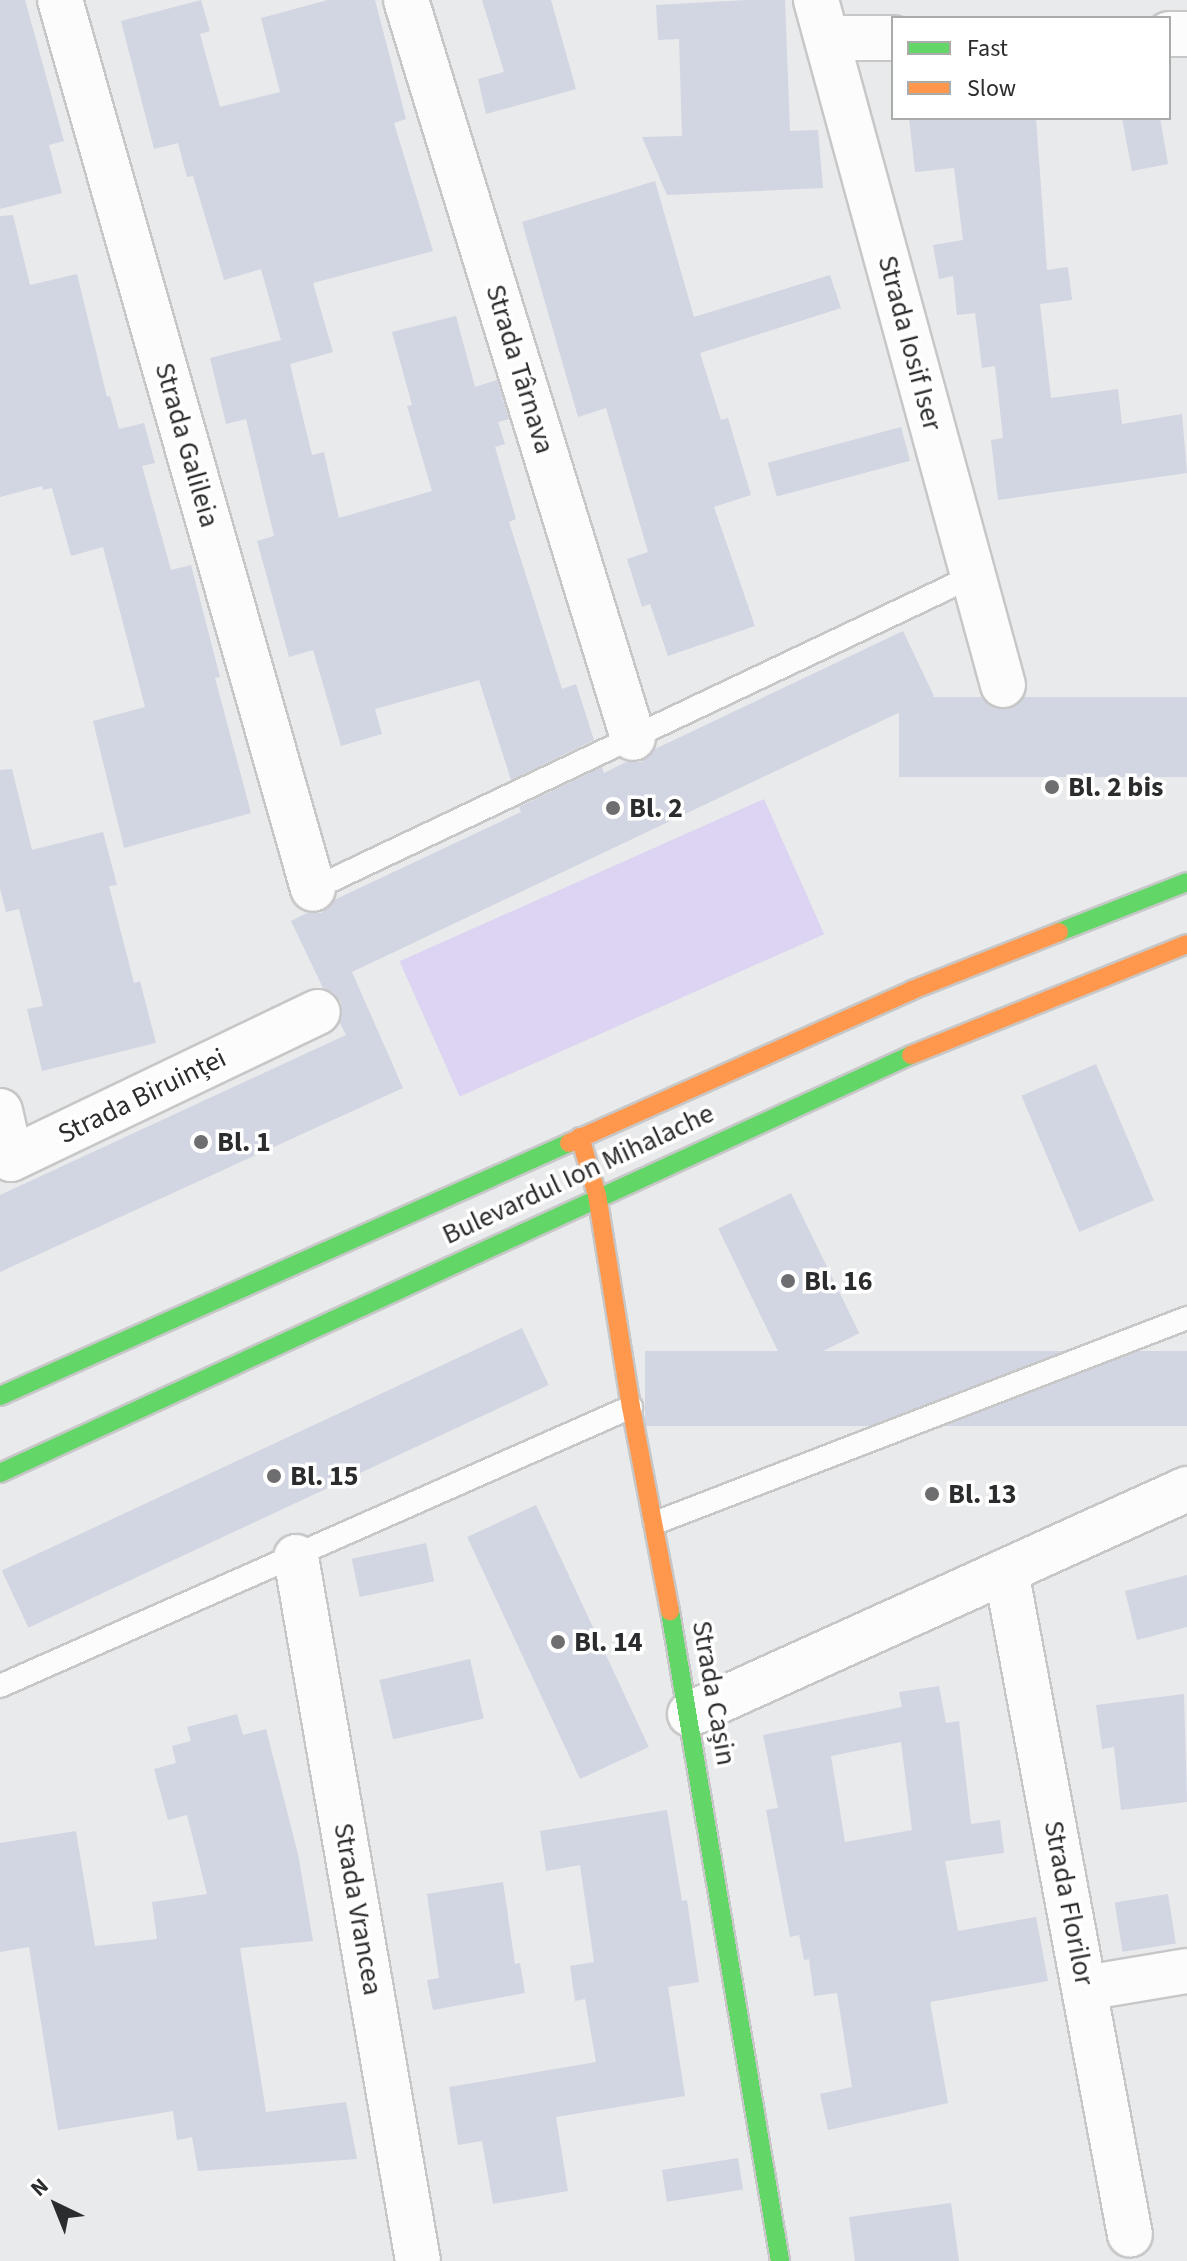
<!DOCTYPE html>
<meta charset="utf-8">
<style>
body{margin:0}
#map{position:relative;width:1187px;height:2261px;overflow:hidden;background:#e9eaeb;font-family:"Source Sans 3",sans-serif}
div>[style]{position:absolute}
.green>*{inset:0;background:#dcd4f2;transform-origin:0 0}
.building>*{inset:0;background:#d2d5e2;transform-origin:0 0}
.roads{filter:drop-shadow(2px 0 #c7c7c8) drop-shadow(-2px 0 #c7c7c8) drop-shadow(0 2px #c7c7c8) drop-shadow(0 -2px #c7c7c8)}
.lane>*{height:22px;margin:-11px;padding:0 11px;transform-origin:11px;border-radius:11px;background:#fcfcfc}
.street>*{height:44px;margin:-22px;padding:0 22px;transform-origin:22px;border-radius:22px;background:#fcfcfc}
.fast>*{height:18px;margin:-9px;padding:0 9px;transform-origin:9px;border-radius:9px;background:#63d668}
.slow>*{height:18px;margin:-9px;padding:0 9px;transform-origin:9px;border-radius:9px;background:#ff974d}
.dots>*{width:22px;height:22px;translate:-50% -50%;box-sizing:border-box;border:4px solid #fff;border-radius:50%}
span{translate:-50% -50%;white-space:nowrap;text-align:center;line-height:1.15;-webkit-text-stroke:7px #fff;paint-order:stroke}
.street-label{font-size:28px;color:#2b2c2d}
.poi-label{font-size:28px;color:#2b2c2d;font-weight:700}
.left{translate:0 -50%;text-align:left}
.legend{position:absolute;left:891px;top:16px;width:280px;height:104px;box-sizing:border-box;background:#fff;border:2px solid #aaabab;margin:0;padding:10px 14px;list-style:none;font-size:24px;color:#2b2c2d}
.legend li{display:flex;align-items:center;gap:16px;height:40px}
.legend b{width:40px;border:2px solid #aaabab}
.north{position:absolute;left:16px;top:2165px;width:80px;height:80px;-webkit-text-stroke:6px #fff;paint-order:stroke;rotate:317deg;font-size:22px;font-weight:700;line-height:32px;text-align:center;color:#2b2c2d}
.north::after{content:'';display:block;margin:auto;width:28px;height:36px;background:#2b2c2d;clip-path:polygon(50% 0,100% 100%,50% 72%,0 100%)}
</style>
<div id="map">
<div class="green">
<div style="left:764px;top:799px;width:148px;height:399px;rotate:66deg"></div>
</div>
<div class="building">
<div style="clip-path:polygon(0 0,25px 0,64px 141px,49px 145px,62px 193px,0 209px)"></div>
<div style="clip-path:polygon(201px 0,210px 31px,200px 34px,220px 107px,280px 92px,261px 18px,328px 0,375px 0,406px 119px,394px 123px,433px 251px,313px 283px,333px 352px,290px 364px,312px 455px,324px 452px,339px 518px,432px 491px,407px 406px,412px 405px,392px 332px,456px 316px,475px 387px,497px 380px,509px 419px,498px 422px,505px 444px,495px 447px,516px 519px,509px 522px,562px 689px,576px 684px,594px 740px,511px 780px,479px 680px,375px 709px,382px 734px,341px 746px,313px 650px,289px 657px,257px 541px,274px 536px,246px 419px,226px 424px,210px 358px,281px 340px,261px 269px,224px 280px,193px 176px,187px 177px,178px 143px,154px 149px,121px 21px)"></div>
<div style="clip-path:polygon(482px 0,551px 0,576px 89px,486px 114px,478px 79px,504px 72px)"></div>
<div style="clip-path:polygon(747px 0,785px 0,790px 131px,818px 130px,823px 188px,667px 195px,642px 137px,682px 136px,679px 39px,658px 40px,656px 5px)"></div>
<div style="clip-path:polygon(909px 118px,1036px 118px,1047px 270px,1068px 267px,1072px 300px,1040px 304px,1051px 398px,1118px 389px,1122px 424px,1182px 414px,1187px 473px,998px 500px,991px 440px,1003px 438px,995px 366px,982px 368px,975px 313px,957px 315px,953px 276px,939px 279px,933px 245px,963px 240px,954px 168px,915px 172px)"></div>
<div style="clip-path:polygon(1122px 118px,1160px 118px,1168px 164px,1132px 171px)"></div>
<div style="clip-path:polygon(655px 181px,694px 317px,830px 275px,841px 308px,700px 353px,721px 420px,728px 418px,751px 495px,714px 507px,755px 626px,668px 656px,650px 604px,642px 607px,627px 559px,648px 552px,606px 408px,578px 417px,522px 222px)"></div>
<div style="clip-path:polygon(13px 215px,30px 285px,77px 274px,107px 397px,110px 396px,119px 429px,144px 423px,155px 463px,142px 466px,171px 570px,191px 565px,220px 677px,215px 678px,251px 813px,124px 848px,93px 721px,145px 707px,103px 547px,71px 556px,52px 488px,43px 490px,42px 486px,0 497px,0 216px)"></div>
<div style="left:901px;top:427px;width:35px;height:138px;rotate:75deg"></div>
<div style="clip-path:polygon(903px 631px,934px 696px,352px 972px,403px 1088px,0 1272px,0 1195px,346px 1035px,340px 1023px,341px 1002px,333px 992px,323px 988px,291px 921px,307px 913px,321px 913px,334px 900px,521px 812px,519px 807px,602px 767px,604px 773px,626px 762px,641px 762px,655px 749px)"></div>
<div style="left:1187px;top:697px;width:80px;height:288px;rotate:90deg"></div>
<div style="clip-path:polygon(12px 769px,32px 850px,103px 832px,117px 885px,109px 886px,134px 983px,140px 981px,156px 1043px,42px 1071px,27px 1009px,43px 1006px,19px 909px,6px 912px,0 888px,0 770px)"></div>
<div style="left:1096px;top:1064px;width:148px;height:81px;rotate:67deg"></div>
<div style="left:791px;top:1193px;width:156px;height:81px;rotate:64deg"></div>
<div style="left:522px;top:1328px;width:63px;height:574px;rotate:65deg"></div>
<div style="left:1187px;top:1351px;width:75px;height:542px;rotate:90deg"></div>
<div style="left:536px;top:1505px;width:267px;height:76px;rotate:65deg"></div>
<div style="left:426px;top:1543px;width:39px;height:76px;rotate:78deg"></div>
<div style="clip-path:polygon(1187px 1575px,1187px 1627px,1137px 1640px,1125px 1591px)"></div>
<div style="left:470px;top:1659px;width:61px;height:93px;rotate:77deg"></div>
<div style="clip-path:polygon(evenodd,939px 1686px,946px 1723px,959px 1721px,971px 1824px,1000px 1820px,1004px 1853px,945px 1861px,958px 1931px,1036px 1917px,1048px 1981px,930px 2002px,948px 2103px,828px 2130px,820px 2094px,852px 2087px,837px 1993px,814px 1996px,809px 1959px,804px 1960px,799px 1935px,790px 1937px,766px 1810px,778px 1808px,763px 1735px,902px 1707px,899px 1692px,939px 1686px,901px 1742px,912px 1830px,845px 1842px,831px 1756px,901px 1742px)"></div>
<div style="clip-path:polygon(1184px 1694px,1187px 1802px,1121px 1810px,1114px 1747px,1102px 1749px,1096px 1705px)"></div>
<div style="clip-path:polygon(237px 1714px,243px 1735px,266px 1729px,298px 1854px,313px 1941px,240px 1948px,266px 2112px,346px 2102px,357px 2159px,198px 2171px,192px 2137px,177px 2140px,173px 2111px,58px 2130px,29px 1947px,0 1952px,0 1843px,76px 1831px,95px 1946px,157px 1939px,152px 1902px,207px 1894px,187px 1815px,168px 1820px,154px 1769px,176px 1763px,172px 1746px,191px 1741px,187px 1727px)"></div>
<div style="clip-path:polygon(667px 1810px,682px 1901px,687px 1900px,699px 1982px,668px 1987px,685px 2096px,556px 2117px,568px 2191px,493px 2204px,482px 2141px,458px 2145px,449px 2087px,596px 2062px,585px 1999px,575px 2001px,570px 1966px,594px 1962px,580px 1865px,546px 1871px,540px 1831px)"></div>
<div style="clip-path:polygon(503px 1882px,515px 1964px,520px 1963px,525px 1993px,433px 2010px,427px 1980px,439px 1978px,427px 1894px)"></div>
<div style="left:1168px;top:1894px;width:50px;height:54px;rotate:81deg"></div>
<div style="left:738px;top:2158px;width:32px;height:77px;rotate:81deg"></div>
<div style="clip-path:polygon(951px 2203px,959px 2261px,855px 2261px,849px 2217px)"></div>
</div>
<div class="roads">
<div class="lane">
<div style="left:313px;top:889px;width:730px;rotate:-25.37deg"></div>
<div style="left:655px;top:1523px;width:570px;rotate:-21.07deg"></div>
<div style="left:0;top:1686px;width:690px;rotate:-23.85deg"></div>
</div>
<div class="street">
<div style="left:60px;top:0;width:924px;rotate:74.11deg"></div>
<div style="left:406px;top:0;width:772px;rotate:72.9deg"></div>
<div style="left:816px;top:0;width:710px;rotate:74.73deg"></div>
<div style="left:1169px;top:34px;width:18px"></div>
<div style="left:827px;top:38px;width:66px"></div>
<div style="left:0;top:1111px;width:49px;rotate:77.1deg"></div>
<div style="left:11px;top:1159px;width:340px;rotate:-25.6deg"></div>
<div style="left:296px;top:1557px;width:714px;rotate:80.17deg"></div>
<div style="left:1006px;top:1571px;width:675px;rotate:79.42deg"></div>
<div style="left:690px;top:1714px;width:546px;rotate:-24.36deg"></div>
<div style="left:1085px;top:1988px;width:103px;rotate:-9.5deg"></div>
</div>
<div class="fast">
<div style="left:1059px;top:932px;width:137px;rotate:-21.3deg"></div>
<div style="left:0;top:1396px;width:623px;rotate:-23.97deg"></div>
<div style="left:0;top:1473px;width:1002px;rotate:-24.65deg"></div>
<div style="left:670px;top:1611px;width:659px;rotate:80.39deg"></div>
</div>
<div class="slow">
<div style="left:911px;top:1055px;width:297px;rotate:-21.9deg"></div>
<div style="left:580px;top:1137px;width:60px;rotate:73.7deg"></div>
<div style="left:597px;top:1195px;width:215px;rotate:80.9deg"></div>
<div style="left:631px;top:1407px;width:208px;rotate:79.2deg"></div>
<div style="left:569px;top:1143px;width:376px;rotate:-24deg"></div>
<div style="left:912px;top:990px;width:158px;rotate:-21.5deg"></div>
</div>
</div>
<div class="dots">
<div style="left:1052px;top:787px;background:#6e6e70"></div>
<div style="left:613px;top:808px;background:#6e6e70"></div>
<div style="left:201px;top:1142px;background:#6e6e70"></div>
<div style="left:788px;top:1281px;background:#6e6e70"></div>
<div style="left:274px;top:1476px;background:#6e6e70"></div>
<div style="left:932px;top:1494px;background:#6e6e70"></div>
<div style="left:558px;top:1642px;background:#6e6e70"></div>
</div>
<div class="street-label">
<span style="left:910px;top:343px;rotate:75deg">Strada Iosif Iser</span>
<span style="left:520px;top:369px;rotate:73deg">Strada Târnava</span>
<span style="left:187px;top:445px;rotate:74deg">Strada Galileia</span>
<span style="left:142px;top:1096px;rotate:-26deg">Strada Biruinței</span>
<span style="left:578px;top:1174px;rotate:-25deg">Bulevardul Ion Mihalache</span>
<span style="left:714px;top:1693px;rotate:80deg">Strada Cașin</span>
<span style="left:1069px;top:1903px;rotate:79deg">Strada Florilor</span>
<span style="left:358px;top:1909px;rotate:80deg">Strada Vrancea</span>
</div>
<div class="poi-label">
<span class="left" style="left:1068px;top:787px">Bl. 2 bis</span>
<span class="left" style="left:629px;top:808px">Bl. 2</span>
<span class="left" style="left:217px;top:1142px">Bl. 1</span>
<span class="left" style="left:804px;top:1281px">Bl. 16</span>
<span class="left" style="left:290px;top:1476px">Bl. 15</span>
<span class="left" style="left:948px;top:1494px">Bl. 13</span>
<span class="left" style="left:574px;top:1642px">Bl. 14</span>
</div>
<ul class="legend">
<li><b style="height:10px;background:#63d668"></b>Fast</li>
<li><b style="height:10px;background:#ff974d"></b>Slow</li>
</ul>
<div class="north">N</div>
</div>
